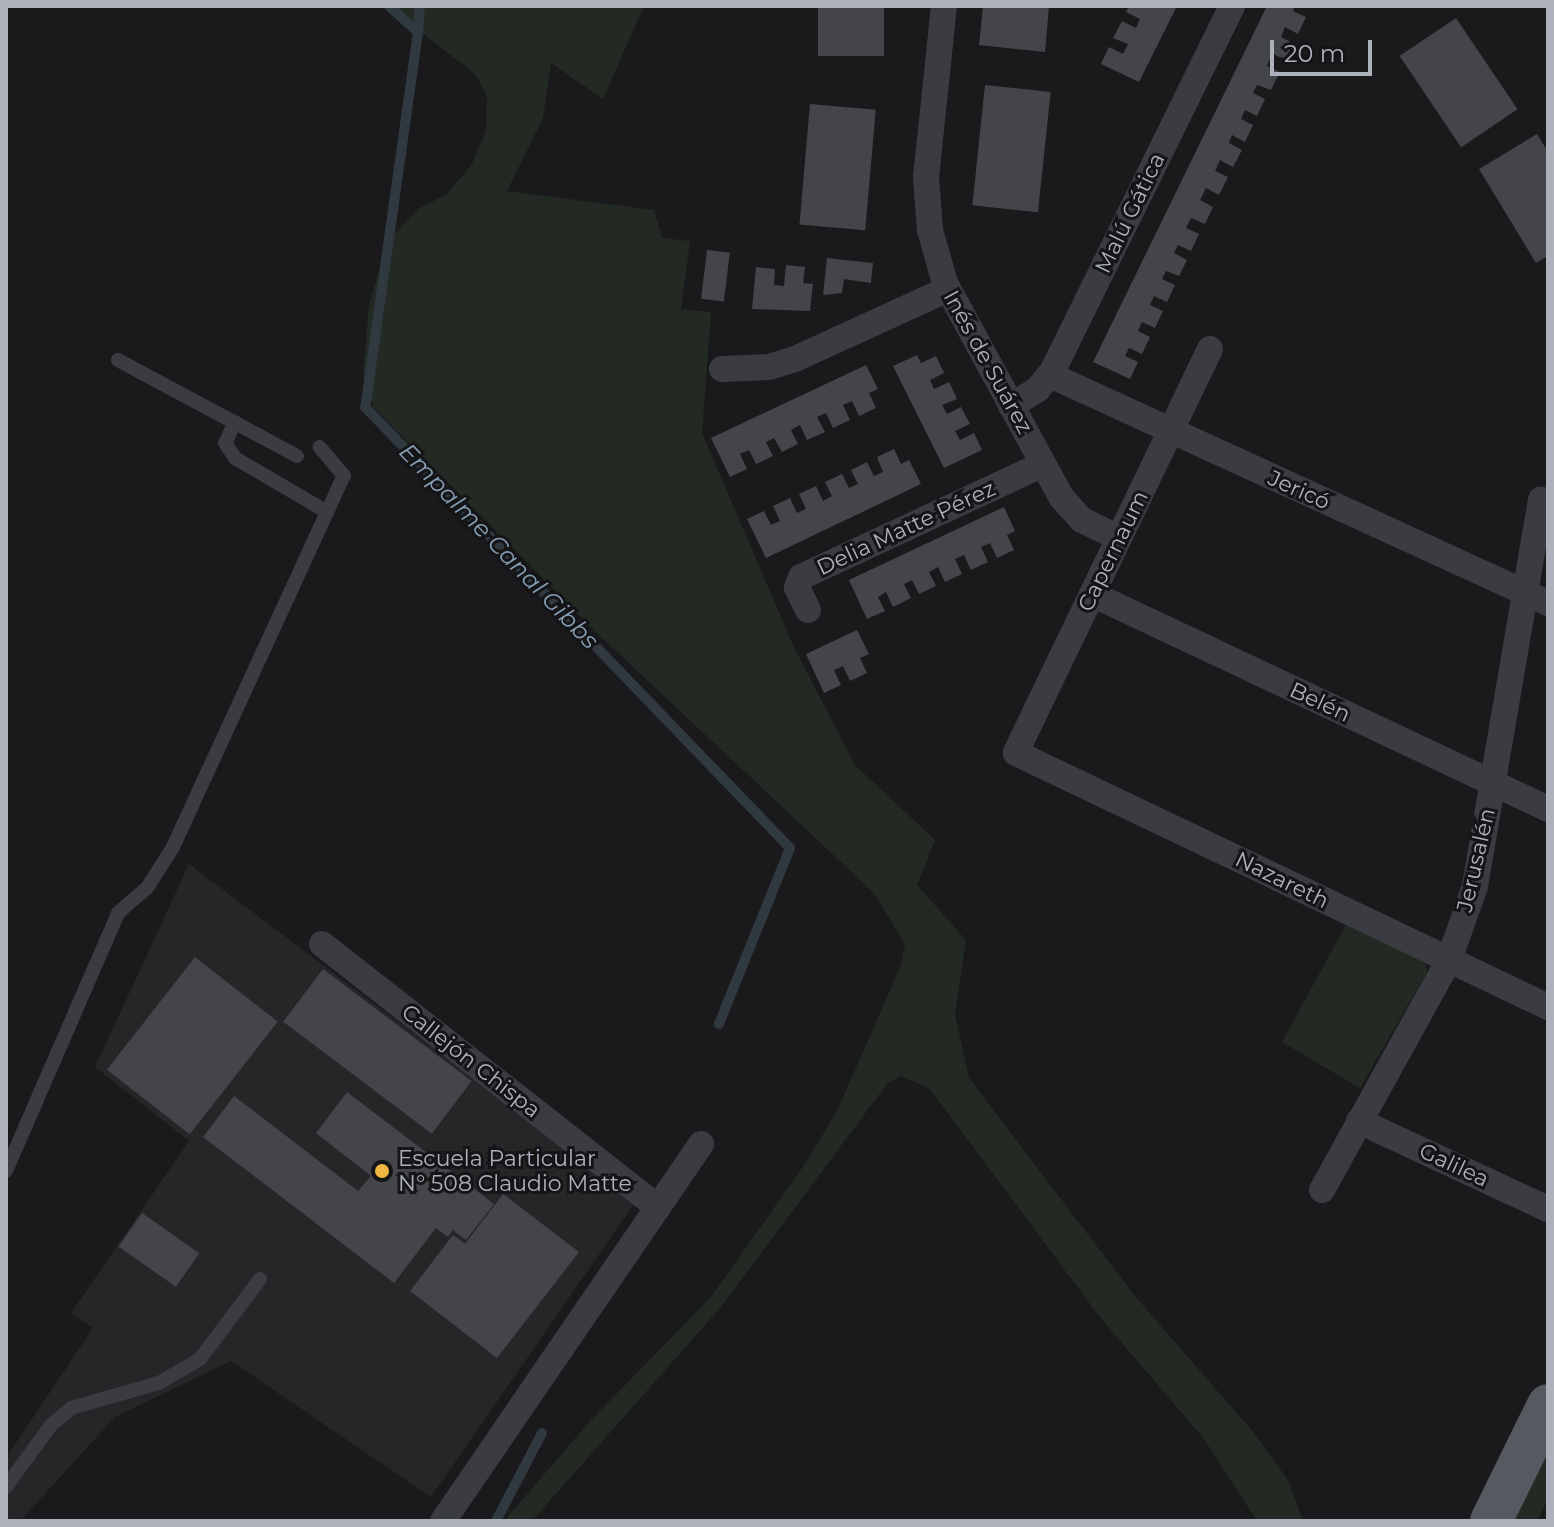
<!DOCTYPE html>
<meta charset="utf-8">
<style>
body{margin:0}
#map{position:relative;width:1554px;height:1527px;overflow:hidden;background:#1a1a1c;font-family:Montserrat,sans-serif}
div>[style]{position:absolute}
.built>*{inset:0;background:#262629}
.green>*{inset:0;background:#222a23}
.stream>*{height:10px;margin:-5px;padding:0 5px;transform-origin:5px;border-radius:5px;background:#303940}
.building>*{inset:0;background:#444549;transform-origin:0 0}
.service>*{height:14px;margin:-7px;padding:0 7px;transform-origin:7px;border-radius:7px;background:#3b3c41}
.minor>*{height:26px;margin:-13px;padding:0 13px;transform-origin:13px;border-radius:13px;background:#3b3c41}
.primary>*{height:42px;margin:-21px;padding:0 21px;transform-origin:21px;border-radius:21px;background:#575960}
.dots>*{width:22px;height:22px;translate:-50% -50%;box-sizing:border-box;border:4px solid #151517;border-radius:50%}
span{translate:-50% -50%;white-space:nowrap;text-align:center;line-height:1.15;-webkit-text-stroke:6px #151517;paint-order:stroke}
.street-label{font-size:22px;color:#adb1bb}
.poi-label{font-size:22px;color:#adb1bb}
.left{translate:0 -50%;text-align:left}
.water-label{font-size:24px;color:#869eb5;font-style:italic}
.frame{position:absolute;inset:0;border:8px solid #adb1bb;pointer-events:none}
.scale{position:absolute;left:1270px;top:40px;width:102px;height:36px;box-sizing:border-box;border:4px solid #adb1bb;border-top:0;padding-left:10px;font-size:24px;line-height:28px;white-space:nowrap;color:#adb1bb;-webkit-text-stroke:6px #151517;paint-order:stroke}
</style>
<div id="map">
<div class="built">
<div style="clip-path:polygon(189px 864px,636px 1201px,431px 1497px,231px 1361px,115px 1417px,20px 1521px,6px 1521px,6px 1458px,93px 1328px,71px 1313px,189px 1141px,95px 1067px)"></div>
</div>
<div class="green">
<div style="clip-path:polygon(388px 6px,644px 6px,603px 99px,551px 63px,543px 118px,507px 191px,654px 210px,662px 238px,690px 241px,681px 309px,711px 312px,702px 433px,793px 645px,855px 765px,935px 840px,917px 885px,966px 940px,955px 1014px,969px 1078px,1134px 1295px,1254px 1433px,1288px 1480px,1303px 1521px,1257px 1521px,1204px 1439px,1099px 1316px,929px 1088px,901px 1076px,887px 1084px,720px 1308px,532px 1521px,504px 1521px,591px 1420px,711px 1297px,807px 1161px,837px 1111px,901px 965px,905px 944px,873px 892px,599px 635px,373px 407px,363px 377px,369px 304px,389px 239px,420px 208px,447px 194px,472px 164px,486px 131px,487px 97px,476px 75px)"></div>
<div style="clip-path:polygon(1347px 923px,1426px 963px,1427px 972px,1360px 1088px,1282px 1042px)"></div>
<div style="clip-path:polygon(1548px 1437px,1548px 1499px,1537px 1521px,1507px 1521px)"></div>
</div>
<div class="stream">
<div style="left:389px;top:6px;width:39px;rotate:42deg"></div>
<div style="left:418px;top:32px;width:379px;rotate:98deg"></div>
<div style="left:365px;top:407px;width:612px;rotate:46.06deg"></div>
<div style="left:790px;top:848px;width:190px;rotate:112deg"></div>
<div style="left:418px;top:32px;width:26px;rotate:-86deg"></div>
<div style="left:496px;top:1521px;width:99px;rotate:-62.4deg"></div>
</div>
<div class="building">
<div style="left:818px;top:6px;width:66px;height:50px"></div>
<div style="clip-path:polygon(983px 6px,1049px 6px,1045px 52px,979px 45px)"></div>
<div style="clip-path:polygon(1129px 6px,1177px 6px,1139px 82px,1101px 64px,1109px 47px,1123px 54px,1128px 44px,1113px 38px,1122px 21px,1136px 28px,1140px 19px,1126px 12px)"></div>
<div style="clip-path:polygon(1267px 6px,1295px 6px,1293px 11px,1306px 17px,1298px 34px,1285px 27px,1281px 37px,1293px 43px,1285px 60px,1272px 53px,1267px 66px,1280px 72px,1271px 90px,1257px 85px,1253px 93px,1265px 99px,1257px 116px,1245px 110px,1241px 119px,1253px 125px,1245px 142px,1232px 135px,1229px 143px,1242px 150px,1233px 167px,1220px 160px,1215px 171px,1228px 177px,1219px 195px,1206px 188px,1200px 200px,1213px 207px,1205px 224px,1191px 218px,1186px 228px,1199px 234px,1191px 251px,1178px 245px,1174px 253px,1187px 260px,1179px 276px,1166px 271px,1162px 279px,1175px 285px,1167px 302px,1154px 296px,1150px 305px,1163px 311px,1155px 328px,1142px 322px,1138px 331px,1150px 337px,1142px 354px,1129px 348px,1125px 356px,1138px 362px,1130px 379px,1093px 362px)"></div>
<div style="left:1456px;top:18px;width:110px;height:68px;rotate:56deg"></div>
<div style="left:985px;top:85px;width:66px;height:121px;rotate:6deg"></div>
<div style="left:810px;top:104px;width:66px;height:121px;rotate:5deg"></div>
<div style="clip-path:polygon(1537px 134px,1548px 152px,1548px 256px,1536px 263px,1479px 169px)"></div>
<div style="left:707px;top:250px;width:23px;height:49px;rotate:7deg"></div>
<div style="clip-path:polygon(827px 258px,873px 263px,871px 283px,844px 279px,842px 293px,823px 295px)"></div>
<div style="clip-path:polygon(786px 265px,805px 267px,803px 283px,813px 284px,810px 311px,752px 309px,756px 267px,775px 269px,774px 285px,784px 286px)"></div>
<div style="clip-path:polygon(917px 355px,921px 363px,936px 356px,944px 373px,930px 380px,934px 389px,949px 382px,957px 399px,942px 405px,947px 414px,961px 407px,970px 424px,955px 431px,960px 440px,974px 433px,982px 450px,944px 468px,893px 366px)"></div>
<div style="clip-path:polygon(866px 365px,878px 389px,869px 393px,876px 408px,859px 416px,852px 401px,843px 405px,850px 420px,833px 428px,826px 413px,817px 417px,825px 432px,807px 440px,800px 425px,791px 430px,798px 444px,782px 452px,774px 438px,766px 442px,773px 456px,756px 464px,749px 450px,740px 454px,747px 469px,730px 477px,711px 438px)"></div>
<div style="clip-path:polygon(894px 449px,901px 464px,909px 460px,921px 484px,766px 558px,747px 519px,764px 511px,771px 525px,780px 521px,773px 506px,790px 498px,797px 513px,806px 509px,799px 494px,816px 486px,823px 501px,832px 496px,825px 482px,842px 474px,849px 488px,858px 484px,851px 470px,867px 462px,874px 476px,883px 472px,877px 457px)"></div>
<div style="clip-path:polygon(1004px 507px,1015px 531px,1007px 535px,1014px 550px,997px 558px,990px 543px,981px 547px,988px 562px,971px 570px,964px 555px,955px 559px,962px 574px,945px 582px,938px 567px,929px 572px,936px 586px,919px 594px,912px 580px,904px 584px,911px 598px,893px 607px,886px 592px,878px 597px,885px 611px,867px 619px,849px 580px)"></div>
<div style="clip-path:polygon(857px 630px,869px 654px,860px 658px,867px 673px,850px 681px,843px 666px,834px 670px,841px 685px,824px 693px,806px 654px)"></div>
<div style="left:195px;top:957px;width:105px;height:143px;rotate:38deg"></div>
<div style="left:323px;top:969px;width:186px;height:66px;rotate:37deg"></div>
<div style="clip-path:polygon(347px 1092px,494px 1204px,466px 1240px,453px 1230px,448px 1237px,436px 1228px,394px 1283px,203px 1137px,234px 1096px,358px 1191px,371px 1176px,316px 1133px)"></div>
<div style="clip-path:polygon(503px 1194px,579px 1252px,497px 1358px,410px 1291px,453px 1235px,465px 1244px)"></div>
<div style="left:142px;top:1213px;width:70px;height:41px;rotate:35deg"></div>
</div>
<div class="service">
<div style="left:118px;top:360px;width:203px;rotate:28.2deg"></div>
<div style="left:235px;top:422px;width:23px;rotate:115deg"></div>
<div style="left:225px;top:443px;width:18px;rotate:56deg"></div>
<div style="left:235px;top:458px;width:107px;rotate:30.4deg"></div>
<div style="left:6px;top:1171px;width:281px;rotate:-66.5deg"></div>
<div style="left:118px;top:913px;width:38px;rotate:-41deg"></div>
<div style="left:147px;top:888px;width:49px;rotate:-57.6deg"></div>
<div style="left:173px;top:847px;width:409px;rotate:-65.3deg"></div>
<div style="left:344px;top:476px;width:38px;rotate:-130deg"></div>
<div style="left:6px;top:1487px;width:77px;rotate:-54deg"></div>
<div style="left:51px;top:1425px;width:26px;rotate:-40deg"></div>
<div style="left:71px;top:1408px;width:91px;rotate:-15.9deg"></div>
<div style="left:159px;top:1383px;width:48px;rotate:-30.3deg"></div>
<div style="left:200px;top:1359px;width:100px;rotate:-53.1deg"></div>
</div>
<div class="minor">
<div style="left:944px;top:6px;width:173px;rotate:96deg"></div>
<div style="left:926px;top:178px;width:52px;rotate:85.6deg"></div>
<div style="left:930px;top:230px;width:55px;rotate:74.2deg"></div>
<div style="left:945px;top:283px;width:243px;rotate:61.5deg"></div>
<div style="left:1061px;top:497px;width:31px;rotate:48deg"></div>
<div style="left:1082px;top:520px;width:41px;rotate:25.9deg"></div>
<div style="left:1210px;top:349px;width:448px;rotate:115.7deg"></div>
<div style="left:1016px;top:753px;width:590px;rotate:25.52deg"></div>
<div style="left:722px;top:369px;width:47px;rotate:-2.4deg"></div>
<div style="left:769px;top:367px;width:27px;rotate:-17deg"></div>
<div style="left:795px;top:359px;width:168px;rotate:-24.6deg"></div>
<div style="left:1050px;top:375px;width:548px;rotate:24.6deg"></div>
<div style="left:1011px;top:406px;width:31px;rotate:-32deg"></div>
<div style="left:1037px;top:390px;width:26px;rotate:-51deg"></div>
<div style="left:1053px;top:370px;width:406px;rotate:-63.8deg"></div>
<div style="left:1092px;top:594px;width:504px;rotate:25.24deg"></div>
<div style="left:808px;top:610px;width:25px;rotate:-116deg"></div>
<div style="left:797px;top:587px;width:11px;rotate:-68deg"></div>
<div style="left:801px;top:577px;width:267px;rotate:-25deg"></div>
<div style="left:322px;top:944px;width:427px;rotate:38.1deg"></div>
<div style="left:1359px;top:1121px;width:208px;rotate:25deg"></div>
<div style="left:1322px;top:1190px;width:263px;rotate:-61.1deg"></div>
<div style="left:1449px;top:960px;width:78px;rotate:-70.6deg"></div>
<div style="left:1475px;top:886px;width:392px;rotate:-80.3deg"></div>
<div style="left:443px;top:1521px;width:457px;rotate:-55.6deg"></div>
</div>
<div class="primary">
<div style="left:1491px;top:1521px;width:129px;rotate:-63.8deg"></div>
</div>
<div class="dots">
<div style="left:382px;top:1171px;background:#edb741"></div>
</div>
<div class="street-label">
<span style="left:1130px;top:213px;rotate:-64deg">Malú Gática</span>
<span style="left:988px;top:362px;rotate:61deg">Inés de Suárez</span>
<span style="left:1299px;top:490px;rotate:24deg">Jericó</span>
<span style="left:906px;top:528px;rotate:-25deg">Delia Matte Pérez</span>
<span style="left:1113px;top:551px;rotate:-64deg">Capernaum</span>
<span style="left:1320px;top:702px;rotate:25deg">Belén</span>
<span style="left:1476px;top:860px;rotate:-77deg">Jerusalén</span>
<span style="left:1282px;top:880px;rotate:26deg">Nazareth</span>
<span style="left:471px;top:1061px;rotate:38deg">Callejón Chispa</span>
<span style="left:1454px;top:1165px;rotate:25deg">Galilea</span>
</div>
<div class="poi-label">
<span class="left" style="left:398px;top:1171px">Escuela Particular<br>N° 508 Claudio Matte</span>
</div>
<div class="water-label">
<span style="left:499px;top:546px;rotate:46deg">Empalme Canal Gibbs</span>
</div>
<div class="frame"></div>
<div class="scale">20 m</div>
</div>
